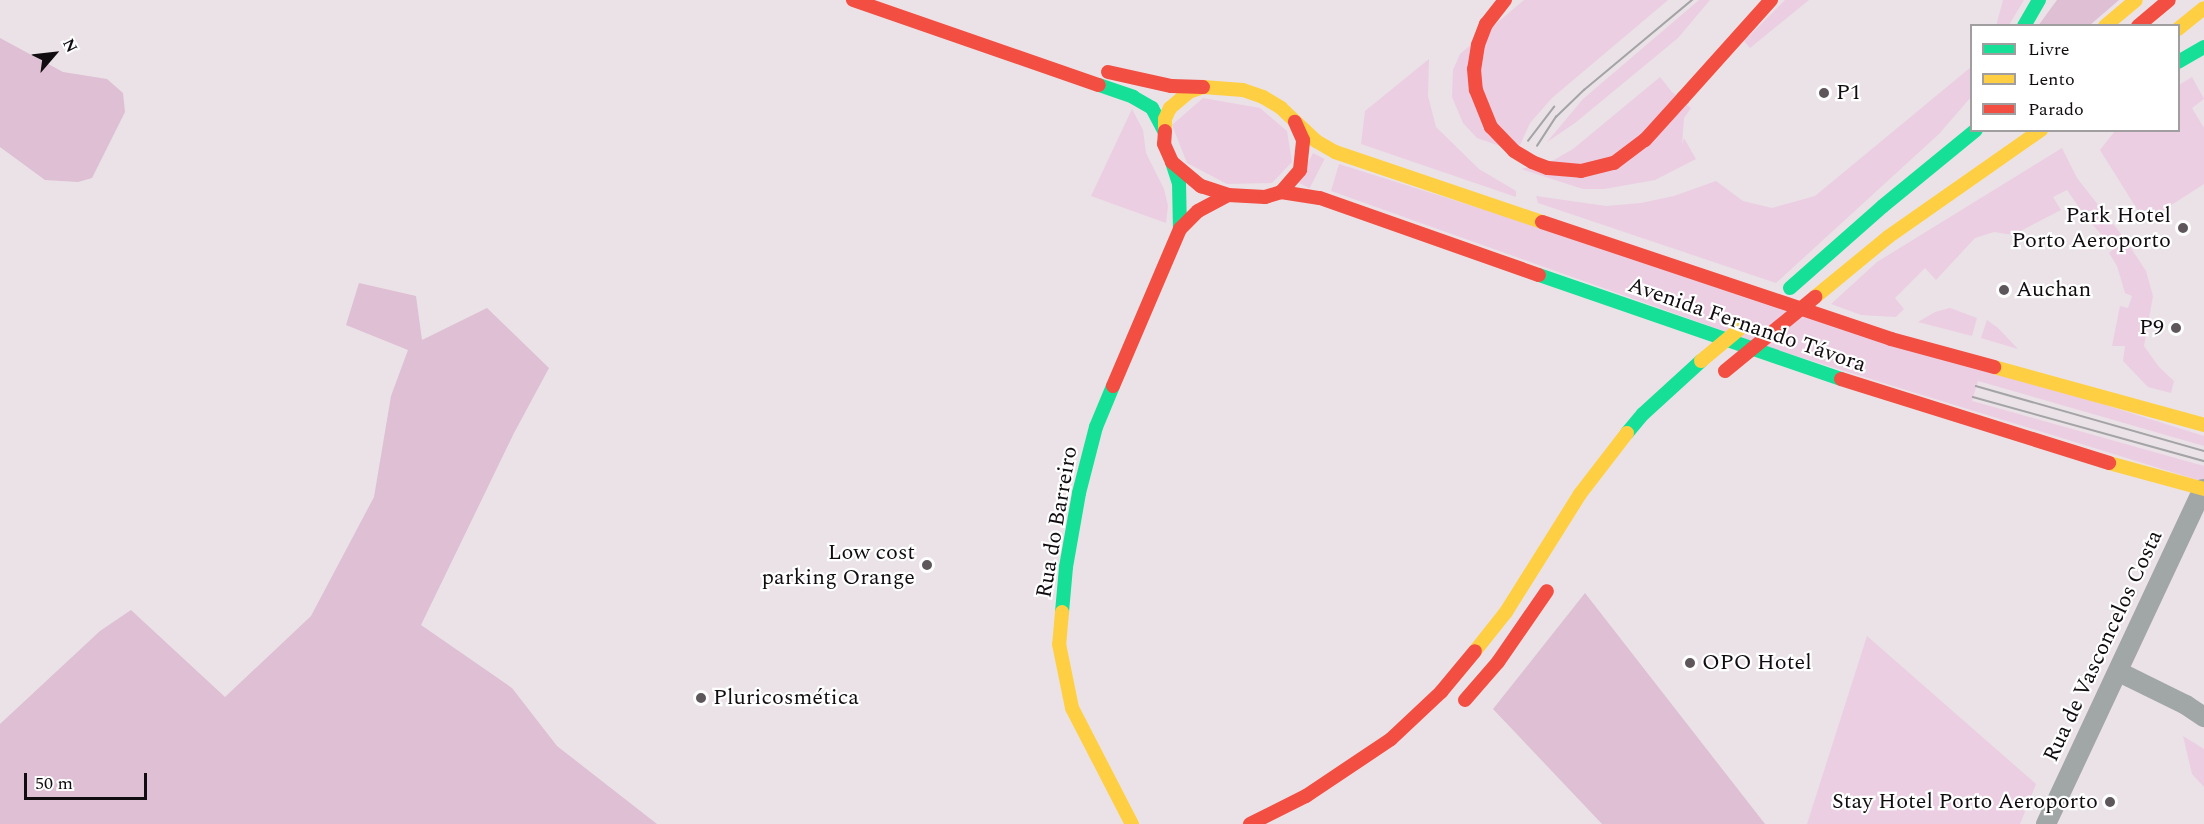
<!DOCTYPE html>
<meta charset="utf-8">
<style>
body{margin:0}
#map{position:relative;width:2204px;height:824px;overflow:hidden;background:#eae2e7;font-family:Spectral,serif}
div>[style]{position:absolute}
.green>*{inset:0;background:#ebcee2;transform-origin:0 0}
.forest>*{inset:0;background:#debfd4}
.street>*{height:20px;margin:-10px;padding:0 10px;transform-origin:10px;border-radius:10px;background:#a1a6a7}
.fast>*{height:14px;margin:-7px;padding:0 7px;transform-origin:7px;border-radius:7px;background:#16e098}
.slow>*{height:14px;margin:-7px;padding:0 7px;transform-origin:7px;border-radius:7px;background:#ffcf43}
.jam>*{height:14px;margin:-7px;padding:0 7px;transform-origin:7px;border-radius:7px;background:#f24e42}
.tram>*{height:1.5px;margin:-0.75px;padding:0 0.75px;transform-origin:0.75px;border-radius:0.75px;background:#a4a4a6}
.slow-bridge>*{height:14px;margin:-7px;padding:0 7px;transform-origin:7px;border-radius:7px;background:#ffcf43}
.jam-bridge>*{height:14px;margin:-7px;padding:0 7px;transform-origin:7px;border-radius:7px;background:#f24e42}
.dots>*{width:16px;height:16px;translate:-50% -50%;box-sizing:border-box;border:3px solid #fff;border-radius:50%}
span{translate:-50% -50%;white-space:nowrap;text-align:center;line-height:1.15;-webkit-text-stroke:4.5px #fff;paint-order:stroke}
.poi-label{font-size:22px;color:#110c10}
.left{translate:0 -50%;text-align:left}
.right{translate:-100% -50%;text-align:right}
.street-label{font-size:22px;color:#110c10}
.legend{position:absolute;left:1970px;top:24px;width:210px;height:108px;box-sizing:border-box;background:#fff;border:2px solid #a09e9f;margin:0;padding:8px 10px;list-style:none;font-size:18px;color:#110c10}
.legend li{display:flex;align-items:center;gap:12px;height:30px}
.legend b{width:30px;border:2px solid #a09e9f}
.north{position:absolute;left:24px;top:24px;width:60px;height:60px;-webkit-text-stroke:4px #fff;paint-order:stroke;rotate:62deg;font-size:16px;font-weight:700;line-height:24px;text-align:center;color:#110c10}
.north::after{content:'';display:block;margin:auto;width:21px;height:27px;background:#110c10;clip-path:polygon(50% 0,100% 100%,50% 72%,0 100%)}
.scale{position:absolute;left:24px;top:773px;width:123px;height:27px;box-sizing:border-box;border:3px solid #110c10;border-top:0;padding-left:8px;font-size:18px;line-height:21px;white-space:nowrap;color:#110c10;-webkit-text-stroke:4px #fff;paint-order:stroke}
</style>
<div id="map">
<div class="green">
<div style="clip-path:polygon(1524px 0,1668px 0,1552px 98px,1530px 123px,1520px 145px,1500px 146px,1477px 138px,1463px 123px,1452px 97px,1453px 70px,1460px 54px)"></div>
<div style="clip-path:polygon(1699px 0,1710px 0,1678px 38px,1575px 123px,1547px 142px,1583px 99px)"></div>
<div style="clip-path:polygon(1785px 0,1809px 0,1750px 48px,1744px 41px)"></div>
<div style="clip-path:polygon(2003px 0,2024px 0,2009px 25px,1996px 26px)"></div>
<div style="clip-path:polygon(1429px 59px,1428px 96px,1436px 127px,1479px 169px,1516px 191px,1516px 197px,1361px 144px,1365px 111px)"></div>
<div style="clip-path:polygon(1971px 67px,1971px 97px,1939px 134px,1776px 283px,1538px 203px,1536px 196px,1606px 206px,1641px 203px,1674px 196px,1716px 181px,1743px 201px,1772px 208px,1815px 196px)"></div>
<div style="clip-path:polygon(1660px 77px,1672px 92px,1691px 108px,1684px 118px,1682px 145px,1684px 138px,1696px 159px,1655px 180px,1604px 189px,1583px 189px,1521px 169px,1554px 160px,1573px 149px)"></div>
<div style="clip-path:polygon(2192px 77px,2204px 99px,2192px 108px,2204px 128px,2204px 184px,2145px 222px,2100px 150px,2115px 131px,2178px 130px,2179px 85px)"></div>
<div style="clip-path:polygon(1203px 98px,1260px 108px,1287px 131px,1292px 162px,1272px 183px,1227px 184px,1187px 163px,1172px 125px)"></div>
<div style="clip-path:polygon(1132px 109px,1143px 130px,1146px 153px,1164px 189px,1168px 206px,1166px 223px,1091px 196px)"></div>
<div style="clip-path:polygon(2062px 148px,2077px 178px,2125px 239px,2146px 271px,2153px 296px,2144px 346px,2159px 367px,2174px 381px,2171px 393px,2148px 387px,2123px 361px,2125px 346px,2112px 346px,2120px 306px,2128px 308px,2132px 296px,2125px 293px,2117px 266px,2109px 253px,2114px 249px,2085px 216px,2067px 190px,2053px 197px,2061px 210px,2013px 235px,1994px 232px,1975px 238px,1936px 280px,1925px 268px,1895px 298px,1904px 309px,1896px 317px,1861px 315px,1831px 304px,1877px 262px)"></div>
<div style="left:1313px;top:153px;width:13px;height:33px;rotate:27deg"></div>
<div style="clip-path:polygon(1339px 164px,2204px 436px,2204px 446px,1978px 381px,1972px 401px,2204px 466px,2204px 482px,1780px 351px,1331px 191px)"></div>
<div style="clip-path:polygon(1950px 308px,1977px 318px,1972px 336px,1918px 322px,1935px 312px)"></div>
<div style="clip-path:polygon(1987px 320px,1998px 328px,2018px 349px,1981px 338px)"></div>
<div style="clip-path:polygon(1867px 636px,2036px 784px,2020px 824px,1807px 824px)"></div>
<div style="clip-path:polygon(2183px 736px,2204px 749px,2204px 787px,2192px 774px)"></div>
</div>
<div class="forest">
<div style="clip-path:polygon(2057px 0,2119px 0,2090px 25px,2038px 26px)"></div>
<div style="clip-path:polygon(0 38px,63px 72px,107px 79px,123px 93px,125px 112px,92px 178px,78px 182px,45px 180px,0 147px)"></div>
<div style="clip-path:polygon(359px 283px,416px 296px,422px 340px,487px 308px,549px 368px,514px 433px,421px 625px,512px 688px,557px 746px,657px 824px,0 824px,0 724px,100px 631px,131px 610px,225px 697px,311px 616px,374px 497px,391px 396px,408px 350px,346px 325px)"></div>
<div style="clip-path:polygon(1585px 593px,1765px 824px,1602px 824px,1493px 709px)"></div>
</div>
<div class="street">
<div style="left:2119px;top:672px;width:75px;rotate:26.2deg"></div>
<div style="left:2186px;top:705px;width:22px;rotate:34deg"></div>
<div style="left:2046px;top:824px;width:370px;rotate:-64.9deg"></div>
</div>
<div class="fast">
<div style="left:2024px;top:26px;width:30px;rotate:-60deg"></div>
<div style="left:2178px;top:62px;width:30px;rotate:-30deg"></div>
<div style="left:1099px;top:85px;width:36px;rotate:19deg"></div>
<div style="left:1133px;top:97px;width:22px;rotate:30deg"></div>
<div style="left:1152px;top:108px;width:26px;rotate:62deg"></div>
<div style="left:1172px;top:162px;width:22px;rotate:72deg"></div>
<div style="left:1179px;top:183px;width:46px;rotate:88.8deg"></div>
<div style="left:1539px;top:275px;width:319px;rotate:19deg"></div>
<div style="left:1790px;top:288px;width:124px;rotate:-41.4deg"></div>
<div style="left:1883px;top:206px;width:120px;rotate:-39.3deg"></div>
<div style="left:1627px;top:433px;width:25px;rotate:-50deg"></div>
<div style="left:1643px;top:414px;width:79px;rotate:-42.4deg"></div>
<div style="left:1062px;top:612px;width:45px;rotate:-84.9deg"></div>
<div style="left:1066px;top:567px;width:75px;rotate:-80deg"></div>
<div style="left:1079px;top:493px;width:68px;rotate:-75.6deg"></div>
<div style="left:1096px;top:427px;width:44px;rotate:-67.5deg"></div>
</div>
<div class="slow">
<div style="left:2105px;top:26px;width:40px;rotate:-40deg"></div>
<div style="left:2178px;top:29px;width:33px;rotate:-39deg"></div>
<div style="left:1165px;top:131px;width:12px;rotate:-90deg"></div>
<div style="left:1165px;top:119px;width:12px;rotate:-66deg"></div>
<div style="left:1170px;top:108px;width:25px;rotate:-40deg"></div>
<div style="left:1189px;top:92px;width:15px;rotate:-20deg"></div>
<div style="left:1203px;top:87px;width:40px;rotate:4.3deg"></div>
<div style="left:1243px;top:90px;width:21px;rotate:19deg"></div>
<div style="left:1263px;top:97px;width:21px;rotate:31deg"></div>
<div style="left:1281px;top:108px;width:48px;rotate:43.3deg"></div>
<div style="left:1316px;top:141px;width:22px;rotate:30deg"></div>
<div style="left:1335px;top:152px;width:219px;rotate:18.7deg"></div>
<div style="left:1815px;top:297px;width:94px;rotate:-39.4deg"></div>
<div style="left:1888px;top:237px;width:187px;rotate:-35deg"></div>
<div style="left:1994px;top:367px;width:218px;rotate:15.4deg"></div>
<div style="left:2109px;top:463px;width:98px;rotate:15.3deg"></div>
<div style="left:1062px;top:612px;width:32px;rotate:95deg"></div>
<div style="left:1059px;top:644px;width:65px;rotate:78.5deg"></div>
<div style="left:1072px;top:708px;width:131px;rotate:62.7deg"></div>
<div style="left:1475px;top:651px;width:50px;rotate:-51.5deg"></div>
<div style="left:1506px;top:612px;width:139px;rotate:-57.9deg"></div>
<div style="left:1580px;top:494px;width:77px;rotate:-52.4deg"></div>
</div>
<div class="jam">
<div style="left:853px;top:0;width:260px;rotate:19.1deg"></div>
<div style="left:2138px;top:26px;width:40px;rotate:-40deg"></div>
<div style="left:1108px;top:72px;width:65px;rotate:12.5deg"></div>
<div style="left:1171px;top:86px;width:32px;rotate:2deg"></div>
<div style="left:1683px;top:98px;width:132px;rotate:-48.1deg"></div>
<div style="left:1165px;top:131px;width:13px;rotate:94deg"></div>
<div style="left:1164px;top:144px;width:20px;rotate:66deg"></div>
<div style="left:1172px;top:162px;width:38px;rotate:40deg"></div>
<div style="left:1201px;top:186px;width:28px;rotate:18deg"></div>
<div style="left:1228px;top:195px;width:37px;rotate:3deg"></div>
<div style="left:1265px;top:197px;width:17px;rotate:-17deg"></div>
<div style="left:1281px;top:192px;width:29px;rotate:-49deg"></div>
<div style="left:1300px;top:170px;width:30px;rotate:-84deg"></div>
<div style="left:1303px;top:140px;width:20px;rotate:-114deg"></div>
<div style="left:1281px;top:192px;width:39px;rotate:9deg"></div>
<div style="left:1320px;top:198px;width:232px;rotate:19.4deg"></div>
<div style="left:1542px;top:222px;width:368px;rotate:18.5deg"></div>
<div style="left:1891px;top:339px;width:107px;rotate:15.2deg"></div>
<div style="left:1841px;top:379px;width:281px;rotate:17.4deg"></div>
<div style="left:1113px;top:386px;width:171px;rotate:-66.9deg"></div>
<div style="left:1180px;top:229px;width:25px;rotate:-45deg"></div>
<div style="left:1198px;top:211px;width:34px;rotate:-28deg"></div>
<div style="left:1465px;top:700px;width:50px;rotate:-49deg"></div>
<div style="left:1498px;top:662px;width:86px;rotate:-55.4deg"></div>
<div style="left:1250px;top:824px;width:63px;rotate:-26.6deg"></div>
<div style="left:1306px;top:796px;width:102px;rotate:-33.8deg"></div>
<div style="left:1391px;top:739px;width:69px;rotate:-43.2deg"></div>
<div style="left:1441px;top:692px;width:53px;rotate:-50.3deg"></div>
</div>
<div class="tram">
<div style="left:1528px;top:141px;width:43px;rotate:-52.6deg"></div>
<div style="left:1537px;top:146px;width:35px;rotate:-57deg"></div>
<div style="left:1556px;top:117px;width:39px;rotate:-44deg"></div>
<div style="left:1584px;top:90px;width:141px;rotate:-39.8deg"></div>
<div style="left:1976px;top:386px;width:237px;rotate:15.9deg"></div>
<div style="left:1973px;top:397px;width:240px;rotate:15.5deg"></div>
</div>
<div class="slow-bridge">
<div style="left:1701px;top:361px;width:53px;rotate:-39.7deg"></div>
</div>
<div class="jam-bridge">
<div style="left:1505px;top:0;width:31px;rotate:128deg"></div>
<div style="left:1486px;top:24px;width:22px;rotate:111deg"></div>
<div style="left:1478px;top:45px;width:24px;rotate:99deg"></div>
<div style="left:1474px;top:69px;width:21px;rotate:85deg"></div>
<div style="left:1476px;top:90px;width:40px;rotate:68deg"></div>
<div style="left:1491px;top:127px;width:33px;rotate:46deg"></div>
<div style="left:1514px;top:151px;width:21px;rotate:31deg"></div>
<div style="left:1532px;top:162px;width:17px;rotate:21deg"></div>
<div style="left:1548px;top:168px;width:33px;rotate:5deg"></div>
<div style="left:1581px;top:171px;width:34px;rotate:-14deg"></div>
<div style="left:1614px;top:163px;width:39px;rotate:-37deg"></div>
<div style="left:1645px;top:140px;width:57px;rotate:-47.9deg"></div>
<div style="left:1725px;top:371px;width:117px;rotate:-39.4deg"></div>
</div>
<div class="dots">
<div style="left:1824px;top:93px;background:#5d575b"></div>
<div style="left:2183px;top:228px;background:#5d575b"></div>
<div style="left:2004px;top:290px;background:#5d575b"></div>
<div style="left:2176px;top:328px;background:#5d575b"></div>
<div style="left:927px;top:565px;background:#5d575b"></div>
<div style="left:1690px;top:663px;background:#5d575b"></div>
<div style="left:701px;top:698px;background:#5d575b"></div>
<div style="left:2110px;top:802px;background:#5d575b"></div>
</div>
<div class="poi-label">
<span class="left" style="left:1836px;top:93px">P1</span>
<span class="right" style="left:2171px;top:228px">Park Hotel<br>Porto Aeroporto</span>
<span class="left" style="left:2016px;top:290px">Auchan</span>
<span class="right" style="left:2164px;top:328px">P9</span>
<span class="right" style="left:915px;top:565px">Low cost<br>parking Orange</span>
<span class="left" style="left:1702px;top:663px">OPO Hotel</span>
<span class="left" style="left:713px;top:698px">Pluricosmética</span>
<span class="right" style="left:2098px;top:802px">Stay Hotel Porto Aeroporto</span>
</div>
<div class="street-label">
<span style="left:1747px;top:325px;rotate:19deg">Avenida Fernando Távora</span>
<span style="left:1057px;top:522px;rotate:-80deg">Rua do Barreiro</span>
<span style="left:2103px;top:646px;rotate:-65deg">Rua de Vasconcelos Costa</span>
</div>
<ul class="legend">
<li><b style="height:8px;background:#16e098"></b>Livre</li>
<li><b style="height:8px;background:#ffcf43"></b>Lento</li>
<li><b style="height:8px;background:#f24e42"></b>Parado</li>
</ul>
<div class="north">N</div>
<div class="scale">50 m</div>
</div>
